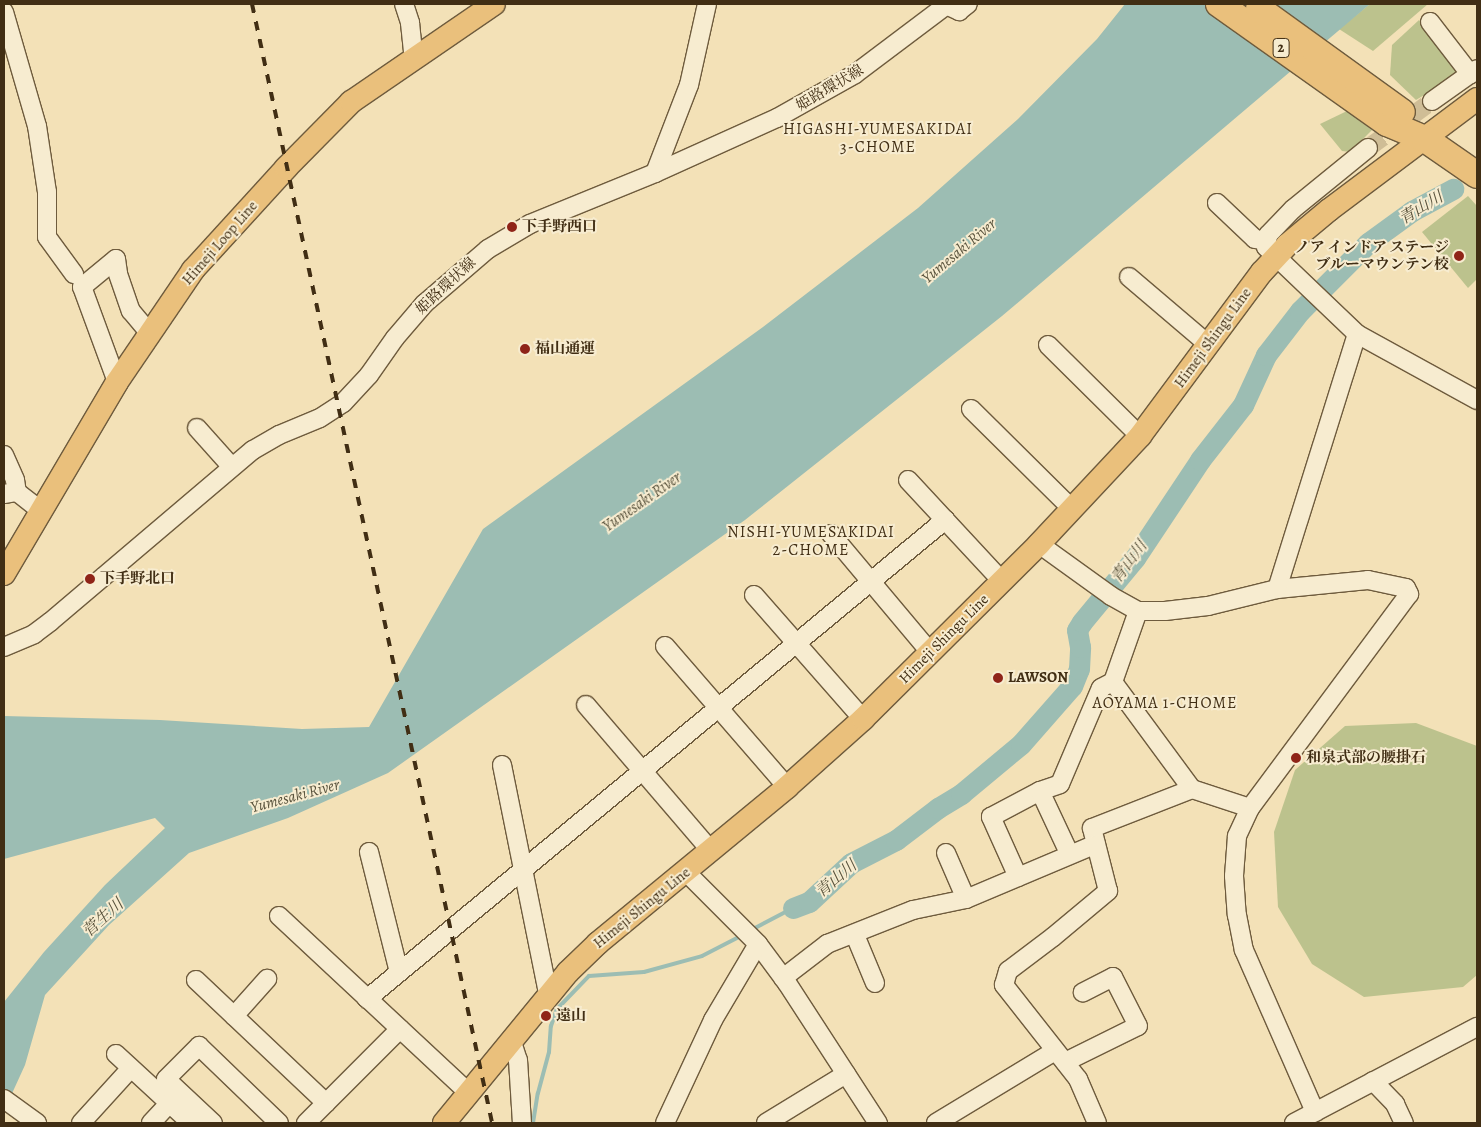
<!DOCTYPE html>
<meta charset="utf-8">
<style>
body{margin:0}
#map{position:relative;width:1481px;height:1127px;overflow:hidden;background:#f3e1b7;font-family:Alegreya,"Noto Serif JP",serif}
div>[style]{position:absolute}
.green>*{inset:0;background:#bcc28d}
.water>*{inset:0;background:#9cbdb3}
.stream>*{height:4px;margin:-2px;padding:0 2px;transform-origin:2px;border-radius:2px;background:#9cbdb3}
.river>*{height:21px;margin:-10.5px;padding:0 10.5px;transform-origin:10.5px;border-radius:10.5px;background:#9cbdb3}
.minor-tunnel>*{height:18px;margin-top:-9px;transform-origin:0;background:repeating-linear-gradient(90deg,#cfbd96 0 18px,transparent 0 27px)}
.roads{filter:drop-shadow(1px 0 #6e5b3d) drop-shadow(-1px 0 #6e5b3d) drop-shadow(0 1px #6e5b3d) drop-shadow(0 -1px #6e5b3d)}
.minor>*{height:18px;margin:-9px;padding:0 9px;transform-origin:9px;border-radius:9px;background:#f7ecd0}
.major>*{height:22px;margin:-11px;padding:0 11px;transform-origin:11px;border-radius:11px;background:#eac07c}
.highway>*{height:26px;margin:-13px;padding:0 13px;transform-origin:13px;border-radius:13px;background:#eac07c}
.rail>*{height:4px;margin-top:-2px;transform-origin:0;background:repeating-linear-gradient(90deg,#412e14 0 9px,transparent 0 18px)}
.dots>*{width:14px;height:14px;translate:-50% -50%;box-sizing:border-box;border:2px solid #f7ecd0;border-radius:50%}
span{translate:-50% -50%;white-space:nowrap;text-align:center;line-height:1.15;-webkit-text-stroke:4px #f7ecd0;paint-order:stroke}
.shield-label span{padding:1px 4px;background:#f7ecd0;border:1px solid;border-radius:4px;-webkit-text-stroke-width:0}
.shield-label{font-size:14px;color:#412e14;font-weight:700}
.street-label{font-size:15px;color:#412e14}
.poi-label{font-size:15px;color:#412e14;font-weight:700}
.left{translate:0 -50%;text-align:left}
.right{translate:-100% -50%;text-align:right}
.neighbourhood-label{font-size:16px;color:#412e14;letter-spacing:1px}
.water-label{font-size:16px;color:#58523c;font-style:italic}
.frame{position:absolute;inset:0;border:5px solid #412e14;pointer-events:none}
</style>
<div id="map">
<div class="green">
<div style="clip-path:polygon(1370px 4px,1428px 4px,1373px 51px,1339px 29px)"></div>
<div style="clip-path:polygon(1419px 20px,1462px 72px,1416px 100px,1390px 75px,1392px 45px)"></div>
<div style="clip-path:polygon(1347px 111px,1372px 130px,1350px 152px,1342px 151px,1320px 124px)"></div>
<div style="clip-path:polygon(1468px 196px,1477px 206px,1477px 279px,1468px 288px,1422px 232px)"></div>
<div style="clip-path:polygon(1416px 723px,1477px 746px,1477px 975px,1463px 987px,1364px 997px,1312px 964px,1278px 907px,1274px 832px,1295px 770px,1345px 726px)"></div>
</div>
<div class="water">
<div style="clip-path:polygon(1125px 4px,1370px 4px,1002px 316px,745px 520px,388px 773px,288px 818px,189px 853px,109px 925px,45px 995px,25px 1065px,4px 1111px,4px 1002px,44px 952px,105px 885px,165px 828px,155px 818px,4px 859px,4px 716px,160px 720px,302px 729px,369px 727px,483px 529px,763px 327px,918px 208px,1018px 119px,1097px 39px)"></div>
</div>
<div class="stream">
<div style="left:755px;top:928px;width:43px;rotate:-27.8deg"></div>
<div style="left:533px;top:1123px;width:30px;rotate:-81deg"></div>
<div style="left:538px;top:1093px;width:42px;rotate:-75deg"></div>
<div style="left:549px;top:1052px;width:26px;rotate:-86deg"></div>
<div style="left:551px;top:1026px;width:18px;rotate:-71deg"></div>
<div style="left:557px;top:1009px;width:46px;rotate:-45.9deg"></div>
<div style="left:589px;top:976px;width:55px;rotate:-4.2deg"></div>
<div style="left:644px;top:972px;width:60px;rotate:-15.4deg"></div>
<div style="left:702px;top:956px;width:42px;rotate:-27.2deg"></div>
</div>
<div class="river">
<div style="left:793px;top:908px;width:17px;rotate:-21deg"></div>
<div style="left:809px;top:902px;width:57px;rotate:-42.9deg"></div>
<div style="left:851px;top:863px;width:51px;rotate:-27.1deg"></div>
<div style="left:896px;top:840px;width:53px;rotate:-37.3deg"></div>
<div style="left:938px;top:808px;width:27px;rotate:-31deg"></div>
<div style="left:961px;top:794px;width:78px;rotate:-39.8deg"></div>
<div style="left:1021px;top:744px;width:77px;rotate:-48.7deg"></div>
<div style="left:1072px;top:686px;width:18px;rotate:-68deg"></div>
<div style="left:1079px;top:669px;width:22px;rotate:-87deg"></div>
<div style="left:1080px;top:647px;width:17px;rotate:-100deg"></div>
<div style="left:1077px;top:630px;width:9px;rotate:-58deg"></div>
<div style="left:1082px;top:622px;width:83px;rotate:-50.4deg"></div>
<div style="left:1135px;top:558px;width:118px;rotate:-56.4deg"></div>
<div style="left:1200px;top:460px;width:70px;rotate:-52deg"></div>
<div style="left:1243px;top:405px;width:55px;rotate:-65.3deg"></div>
<div style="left:1266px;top:355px;width:56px;rotate:-52.3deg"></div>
<div style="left:1300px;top:311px;width:96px;rotate:-45deg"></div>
<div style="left:1368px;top:243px;width:54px;rotate:-36deg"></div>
<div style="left:1412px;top:211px;width:47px;rotate:-28.2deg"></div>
</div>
<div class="minor-tunnel">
<div style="left:1368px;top:148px;width:79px;rotate:-36.3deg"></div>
</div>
<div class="roads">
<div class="minor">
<div style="left:404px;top:4px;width:20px;rotate:72deg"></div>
<div style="left:410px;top:23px;width:37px;rotate:84deg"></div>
<div style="left:944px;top:4px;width:17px;rotate:25deg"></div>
<div style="left:959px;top:11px;width:11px;rotate:-38deg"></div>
<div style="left:4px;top:12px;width:119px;rotate:73.9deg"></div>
<div style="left:37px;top:126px;width:67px;rotate:81.4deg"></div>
<div style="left:47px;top:192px;width:45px;rotate:90deg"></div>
<div style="left:47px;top:237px;width:46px;rotate:53.9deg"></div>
<div style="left:1430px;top:22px;width:66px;rotate:52.4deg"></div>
<div style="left:1432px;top:101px;width:55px;rotate:-35.4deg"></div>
<div style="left:1368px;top:148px;width:97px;rotate:140.9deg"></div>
<div style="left:1293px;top:209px;width:36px;rotate:134deg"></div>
<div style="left:1268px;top:235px;width:12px;rotate:99deg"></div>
<div style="left:1266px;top:247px;width:126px;rotate:43.7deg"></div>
<div style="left:1357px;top:334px;width:137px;rotate:28.8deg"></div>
<div style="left:655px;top:173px;width:94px;rotate:-68.9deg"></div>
<div style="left:689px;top:85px;width:83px;rotate:-77.5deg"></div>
<div style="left:1217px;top:203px;width:52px;rotate:43.5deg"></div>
<div style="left:1255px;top:239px;width:11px;rotate:10deg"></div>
<div style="left:1129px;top:277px;width:105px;rotate:40.4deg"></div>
<div style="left:1048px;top:345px;width:129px;rotate:44.7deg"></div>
<div style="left:117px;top:382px;width:101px;rotate:-110.2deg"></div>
<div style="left:82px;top:287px;width:44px;rotate:-39.5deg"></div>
<div style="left:116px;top:259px;width:15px;rotate:82deg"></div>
<div style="left:118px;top:274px;width:39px;rotate:71deg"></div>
<div style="left:131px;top:311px;width:30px;rotate:50deg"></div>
<div style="left:971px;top:409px;width:142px;rotate:44.7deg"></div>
<div style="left:197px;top:428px;width:52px;rotate:48.1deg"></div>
<div style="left:4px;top:455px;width:27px;rotate:66deg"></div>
<div style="left:15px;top:480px;width:12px;rotate:81deg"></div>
<div style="left:908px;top:480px;width:138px;rotate:47.1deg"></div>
<div style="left:4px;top:494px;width:13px;rotate:-9deg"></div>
<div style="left:17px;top:492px;width:31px;rotate:38deg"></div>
<div style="left:831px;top:534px;width:155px;rotate:50deg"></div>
<div style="left:1039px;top:544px;width:89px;rotate:35.8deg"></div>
<div style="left:1111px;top:596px;width:31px;rotate:29deg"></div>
<div style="left:1138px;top:611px;width:27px"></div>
<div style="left:1165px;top:611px;width:43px;rotate:-6.6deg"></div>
<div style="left:1208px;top:606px;width:71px;rotate:-13.8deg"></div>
<div style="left:1277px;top:589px;width:91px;rotate:-5.6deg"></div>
<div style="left:1368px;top:580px;width:39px;rotate:12deg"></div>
<div style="left:1406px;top:588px;width:7px;rotate:63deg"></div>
<div style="left:1409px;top:594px;width:267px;rotate:126.6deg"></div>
<div style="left:1250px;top:808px;width:31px;rotate:115deg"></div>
<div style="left:1237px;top:836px;width:40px;rotate:94.3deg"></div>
<div style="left:1234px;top:876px;width:39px;rotate:86deg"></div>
<div style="left:1237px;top:915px;width:36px;rotate:79deg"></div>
<div style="left:1244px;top:950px;width:177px;rotate:66.3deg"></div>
<div style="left:1277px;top:589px;width:267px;rotate:-72.6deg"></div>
<div style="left:754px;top:595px;width:165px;rotate:48.7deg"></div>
<div style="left:1138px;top:611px;width:75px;rotate:109.4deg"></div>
<div style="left:1113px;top:682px;width:133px;rotate:53.6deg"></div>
<div style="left:1192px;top:789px;width:61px;rotate:18.1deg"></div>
<div style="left:665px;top:646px;width:186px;rotate:49.1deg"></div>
<div style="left:4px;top:647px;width:33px;rotate:-23deg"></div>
<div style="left:34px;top:634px;width:20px;rotate:-37deg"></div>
<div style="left:50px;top:622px;width:266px;rotate:-40.3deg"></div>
<div style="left:253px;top:450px;width:30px;rotate:-30deg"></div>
<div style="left:279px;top:435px;width:44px;rotate:-22.5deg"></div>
<div style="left:320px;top:418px;width:27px;rotate:-33deg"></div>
<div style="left:343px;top:403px;width:38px;rotate:-47deg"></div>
<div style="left:369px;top:375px;width:45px;rotate:-54.9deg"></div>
<div style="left:395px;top:338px;width:45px;rotate:-49.5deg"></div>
<div style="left:424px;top:304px;width:84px;rotate:-40.7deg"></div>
<div style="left:488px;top:249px;width:49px;rotate:-30.8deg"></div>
<div style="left:530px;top:224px;width:135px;rotate:-22.2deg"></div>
<div style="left:655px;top:173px;width:134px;rotate:-24.3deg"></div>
<div style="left:777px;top:118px;width:90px;rotate:-29.4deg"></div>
<div style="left:855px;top:74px;width:116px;rotate:-37deg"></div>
<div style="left:586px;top:705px;width:192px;rotate:49.4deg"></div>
<div style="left:502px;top:765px;width:234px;rotate:78.6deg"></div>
<div style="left:1040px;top:791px;width:21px;rotate:-19deg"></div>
<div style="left:1060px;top:784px;width:104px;rotate:-66.9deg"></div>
<div style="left:1101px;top:688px;width:13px;rotate:-27deg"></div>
<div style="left:369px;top:852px;width:124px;rotate:76deg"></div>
<div style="left:946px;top:853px;width:50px;rotate:66.5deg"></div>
<div style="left:686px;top:872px;width:102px;rotate:45deg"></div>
<div style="left:758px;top:944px;width:49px;rotate:53.4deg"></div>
<div style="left:787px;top:983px;width:167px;rotate:57deg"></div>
<div style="left:1018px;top:877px;width:66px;rotate:-114.2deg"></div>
<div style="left:991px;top:817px;width:55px;rotate:-28deg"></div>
<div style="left:1040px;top:791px;width:68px;rotate:64.9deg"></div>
<div style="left:279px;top:916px;width:258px;rotate:43deg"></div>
<div style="left:855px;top:935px;width:52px;rotate:67.4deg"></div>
<div style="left:783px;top:978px;width:56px;rotate:-37.7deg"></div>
<div style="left:827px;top:944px;width:92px;rotate:-21.6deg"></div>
<div style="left:913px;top:910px;width:54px;rotate:-11.7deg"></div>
<div style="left:966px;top:899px;width:141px;rotate:-22.9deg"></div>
<div style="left:196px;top:980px;width:179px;rotate:43.4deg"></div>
<div style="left:367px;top:999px;width:751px;rotate:-39.65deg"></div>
<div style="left:234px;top:1016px;width:50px;rotate:-48.3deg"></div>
<div style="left:511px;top:1039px;width:22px;rotate:72deg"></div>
<div style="left:518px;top:1060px;width:63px;rotate:86.4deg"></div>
<div style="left:116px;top:1054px;width:102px;rotate:42.6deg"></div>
<div style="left:1065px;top:1062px;width:81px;rotate:-26.3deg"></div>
<div style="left:1138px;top:1026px;width:55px;rotate:-117deg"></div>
<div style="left:1113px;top:977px;width:34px;rotate:153deg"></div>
<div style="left:1373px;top:1081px;width:32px;rotate:46deg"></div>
<div style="left:1395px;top:1104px;width:21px;rotate:65deg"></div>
<div style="left:4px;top:1099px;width:41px;rotate:36deg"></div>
<div style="left:81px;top:1123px;width:74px;rotate:-47.7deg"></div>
<div style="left:151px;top:1123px;width:26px;rotate:-47deg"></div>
<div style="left:213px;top:1123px;width:64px;rotate:-136.9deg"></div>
<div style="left:166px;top:1079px;width:47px;rotate:-45deg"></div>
<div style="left:199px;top:1046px;width:111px;rotate:43.9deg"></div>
<div style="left:306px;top:1123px;width:133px;rotate:-45deg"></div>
<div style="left:665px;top:1123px;width:114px;rotate:-65deg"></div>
<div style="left:713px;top:1020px;width:88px;rotate:-59.4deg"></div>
<div style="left:766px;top:1123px;width:94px;rotate:-31.5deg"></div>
<div style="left:936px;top:1123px;width:139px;rotate:-31.2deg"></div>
<div style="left:1097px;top:1123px;width:48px;rotate:-113.4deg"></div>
<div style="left:1078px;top:1079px;width:120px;rotate:-128.2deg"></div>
<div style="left:1004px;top:985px;width:15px;rotate:-74deg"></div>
<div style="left:1008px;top:971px;width:56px;rotate:-37.1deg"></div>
<div style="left:1053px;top:937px;width:72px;rotate:-39.9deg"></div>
<div style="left:1108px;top:891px;width:65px;rotate:-104.3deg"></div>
<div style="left:1092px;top:828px;width:107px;rotate:-21.3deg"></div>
<div style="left:1294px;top:1123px;width:207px;rotate:-27.7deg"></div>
</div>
<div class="major">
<div style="left:4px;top:574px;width:223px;rotate:-59.5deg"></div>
<div style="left:117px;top:382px;width:135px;rotate:-55.8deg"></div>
<div style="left:193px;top:270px;width:138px;rotate:-47.6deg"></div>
<div style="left:286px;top:168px;width:93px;rotate:-45.4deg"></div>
<div style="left:351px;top:102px;width:173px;rotate:-34.4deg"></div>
<div style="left:444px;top:1123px;width:195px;rotate:-50.6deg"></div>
<div style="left:568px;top:972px;width:42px;rotate:-44deg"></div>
<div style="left:598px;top:943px;width:245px;rotate:-39.5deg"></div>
<div style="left:787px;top:787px;width:102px;rotate:-41.8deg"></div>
<div style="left:863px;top:719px;width:248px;rotate:-44.8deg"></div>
<div style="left:1039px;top:544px;width:148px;rotate:-46.9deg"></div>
<div style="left:1140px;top:436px;width:204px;rotate:-53.4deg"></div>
<div style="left:1262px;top:272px;width:37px;rotate:-47deg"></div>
<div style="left:1287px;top:245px;width:55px;rotate:-39.8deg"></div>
<div style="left:1329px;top:210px;width:185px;rotate:-36.9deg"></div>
</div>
<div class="highway">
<div style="left:1219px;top:4px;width:206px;rotate:35.3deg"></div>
<div style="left:1387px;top:123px;width:41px;rotate:22.8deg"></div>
<div style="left:1425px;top:139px;width:63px;rotate:34.7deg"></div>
<div style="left:1259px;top:9px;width:176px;rotate:35.8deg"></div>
</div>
</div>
<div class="rail">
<div style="left:252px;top:4px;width:1144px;rotate:77.89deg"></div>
</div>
<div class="dots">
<div style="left:512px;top:227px;background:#8f2418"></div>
<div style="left:1459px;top:256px;background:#8f2418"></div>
<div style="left:525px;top:349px;background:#8f2418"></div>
<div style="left:90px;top:579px;background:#8f2418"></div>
<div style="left:998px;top:678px;background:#8f2418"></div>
<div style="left:1296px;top:758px;background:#8f2418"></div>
<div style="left:546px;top:1016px;background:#8f2418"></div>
</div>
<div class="shield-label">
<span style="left:1281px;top:48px">2</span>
</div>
<div class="street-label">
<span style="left:830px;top:88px;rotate:-31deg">姫路環状線</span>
<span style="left:220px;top:243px;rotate:-49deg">Himeji Loop Line</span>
<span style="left:446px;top:286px;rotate:-43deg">姫路環状線</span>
<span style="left:1213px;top:338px;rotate:-54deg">Himeji Shingu Line</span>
<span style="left:944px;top:639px;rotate:-45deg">Himeji Shingu Line</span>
<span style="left:642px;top:908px;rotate:-39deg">Himeji Shingu Line</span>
</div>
<div class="poi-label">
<span class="left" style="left:522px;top:227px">下手野西口</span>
<span class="right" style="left:1449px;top:256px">ノア インドア ステージ<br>ブルーマウンテン校</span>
<span class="left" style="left:535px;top:349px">福山通運</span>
<span class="left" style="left:100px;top:579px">下手野北口</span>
<span class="left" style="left:1008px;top:678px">LAWSON</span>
<span class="left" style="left:1306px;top:758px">和泉式部の腰掛石</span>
<span class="left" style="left:556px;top:1016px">遠山</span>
</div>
<div class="neighbourhood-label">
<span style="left:878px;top:138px">HIGASHI-YUMESAKIDAI<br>3-CHOME</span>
<span style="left:811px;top:541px">NISHI-YUMESAKIDAI<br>2-CHOME</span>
<span style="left:1165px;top:703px">AOYAMA 1-CHOME</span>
</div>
<div class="water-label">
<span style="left:1421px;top:208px;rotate:-31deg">青山川</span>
<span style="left:959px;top:251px;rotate:-40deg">Yumesaki River</span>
<span style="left:642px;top:502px;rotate:-35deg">Yumesaki River</span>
<span style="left:1129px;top:562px;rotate:-53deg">青山川</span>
<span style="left:295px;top:796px;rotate:-15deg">Yumesaki River</span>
<span style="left:836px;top:879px;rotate:-40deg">青山川</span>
<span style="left:103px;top:918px;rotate:-42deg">菅生川</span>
</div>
<div class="frame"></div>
</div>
